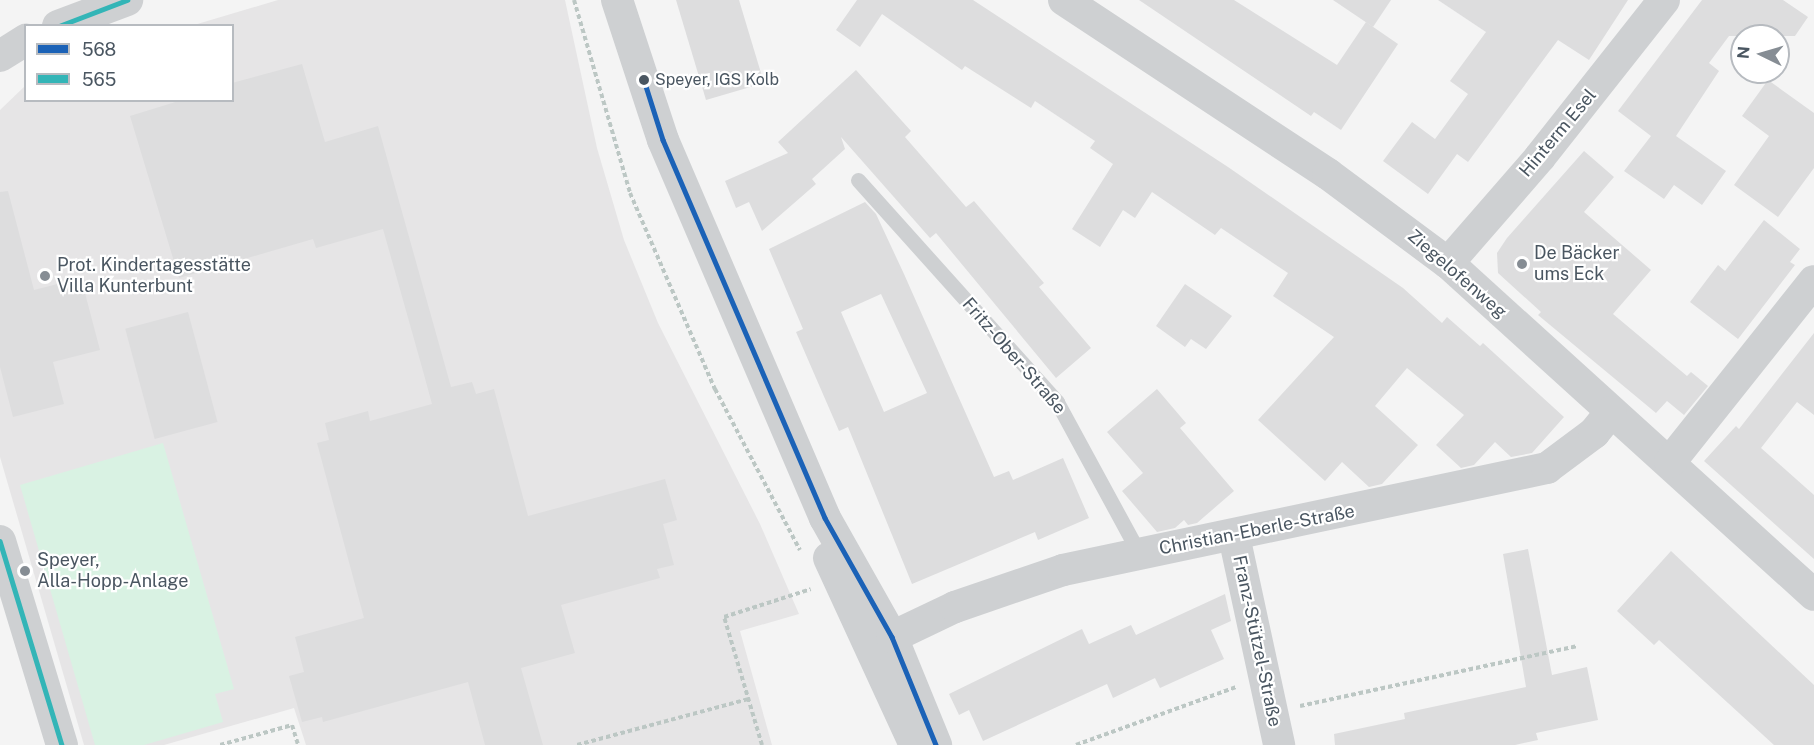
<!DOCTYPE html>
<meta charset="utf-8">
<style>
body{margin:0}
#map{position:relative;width:1814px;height:745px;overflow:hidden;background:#f4f4f4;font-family:"Public Sans",sans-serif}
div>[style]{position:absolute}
.education>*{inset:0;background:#e6e5e6}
.green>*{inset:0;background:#d9f2e3}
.building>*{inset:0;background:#ddddde;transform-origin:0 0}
.path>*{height:4px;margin-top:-2px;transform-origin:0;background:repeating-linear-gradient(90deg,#bcc7c4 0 4.5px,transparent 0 7.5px)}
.lane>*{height:15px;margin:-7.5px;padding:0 7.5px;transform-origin:7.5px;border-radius:7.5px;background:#ced0d2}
.street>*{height:32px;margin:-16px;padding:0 16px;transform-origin:16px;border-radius:16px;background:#ced0d2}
.bus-1>*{height:4.5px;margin:-2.25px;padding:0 2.25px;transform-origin:2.25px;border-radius:2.25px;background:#1b62b7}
.bus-2>*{height:4.5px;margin:-2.25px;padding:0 2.25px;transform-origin:2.25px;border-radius:2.25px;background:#33b5b7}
.dots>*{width:16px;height:16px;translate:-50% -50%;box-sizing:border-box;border:3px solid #fff;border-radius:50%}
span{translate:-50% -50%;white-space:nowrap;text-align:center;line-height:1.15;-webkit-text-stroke:4.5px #fff;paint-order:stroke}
.bus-label{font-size:16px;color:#4a5661}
.left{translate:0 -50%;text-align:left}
.street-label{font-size:18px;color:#4a5661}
.poi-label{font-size:18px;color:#4a5661}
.legend{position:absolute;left:24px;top:24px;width:210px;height:78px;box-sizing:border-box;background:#fff;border:2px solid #b7bbc0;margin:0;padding:8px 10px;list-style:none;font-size:18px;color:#4a5661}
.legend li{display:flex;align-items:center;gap:12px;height:30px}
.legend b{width:30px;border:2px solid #b7bbc0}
.north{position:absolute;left:1730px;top:24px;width:60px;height:60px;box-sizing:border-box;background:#fff;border:2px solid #b7bbc0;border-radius:50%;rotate:275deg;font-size:16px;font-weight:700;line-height:24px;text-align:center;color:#4a5661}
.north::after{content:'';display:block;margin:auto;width:21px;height:27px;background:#868d94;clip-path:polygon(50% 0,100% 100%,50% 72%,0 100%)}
</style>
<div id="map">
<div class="education">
<div style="clip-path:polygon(278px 0,565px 0,597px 148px,624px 240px,658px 323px,760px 524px,799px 614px,740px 631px,772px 745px,306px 745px,294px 708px,164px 745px,84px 745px,0 457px,0 110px,25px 86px,26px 100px,232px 100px,232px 26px,194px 25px)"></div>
</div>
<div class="green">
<div style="clip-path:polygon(163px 443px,234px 689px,215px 694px,223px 722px,144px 745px,95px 745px,20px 485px)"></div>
</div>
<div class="building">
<div style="clip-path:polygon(676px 0,739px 0,764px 83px,706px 100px)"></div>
<div style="clip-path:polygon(857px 0,973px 0,1228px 167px,1403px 288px,1442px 323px,1447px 317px,1480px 346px,1483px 343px,1564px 417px,1532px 453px,1511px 457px,1495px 442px,1474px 465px,1461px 468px,1436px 445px,1464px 415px,1407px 368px,1375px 406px,1418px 445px,1382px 484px,1369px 487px,1342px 462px,1325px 481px,1258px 420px,1334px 337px,1273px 296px,1288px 273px,1221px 228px,1215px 235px,1152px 192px,1135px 218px,1123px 210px,1100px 247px,1072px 229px,1113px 164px,1090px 148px,1095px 141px,1035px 101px,1031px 108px,965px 66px,962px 70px,882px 14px,860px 47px,836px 30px)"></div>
<div style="clip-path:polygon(1139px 0,1234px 0,1337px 65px,1366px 22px,1398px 44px,1341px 130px,1314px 112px,1311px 116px)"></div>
<div style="clip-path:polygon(1333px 0,1391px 0,1373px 27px)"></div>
<div style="clip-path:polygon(1438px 0,1628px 0,1589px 60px,1558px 40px,1468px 162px,1457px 154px,1428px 194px,1383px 161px,1412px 122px,1435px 139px,1468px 94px,1450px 81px,1486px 32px)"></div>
<div style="clip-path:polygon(1702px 0,1783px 0,1808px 17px,1795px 36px,1729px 36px,1709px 63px,1719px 71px,1676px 136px,1726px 171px,1702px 205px,1674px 185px,1664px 199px,1624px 171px,1651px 136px,1618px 111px)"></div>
<div style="clip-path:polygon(302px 64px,325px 142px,378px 126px,451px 387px,472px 382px,476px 394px,494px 389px,528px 516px,665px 479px,677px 520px,663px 524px,674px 565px,657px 569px,660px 578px,561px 605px,575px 653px,521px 668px,543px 745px,485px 745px,468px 682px,323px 722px,322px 717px,302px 722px,289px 676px,304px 672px,295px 637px,364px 618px,317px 443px,329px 440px,325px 423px,368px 411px,370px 421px,432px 404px,423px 371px,383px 229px,316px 248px,313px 239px,179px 278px,130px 116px,182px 100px,232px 100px,232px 83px)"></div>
<div style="clip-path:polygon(856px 70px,911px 131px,905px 137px,966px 207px,974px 201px,1044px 283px,1039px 287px,1091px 348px,1056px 378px,936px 233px,930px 238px,841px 137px,845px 149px,812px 179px,816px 184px,762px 231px,749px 202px,736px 208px,725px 181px,788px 153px,778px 142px)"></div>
<div style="clip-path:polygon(1768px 80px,1814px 113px,1814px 168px,1778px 217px,1734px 185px,1769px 136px,1742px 116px)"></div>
<div style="clip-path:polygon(1584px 151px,1614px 177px,1584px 212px,1651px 270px,1613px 314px,1687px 376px,1691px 372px,1708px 386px,1684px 415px,1667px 401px,1656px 413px,1538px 315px,1541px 312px,1498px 273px,1497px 253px,1507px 238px)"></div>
<div style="clip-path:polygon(8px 191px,34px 290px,81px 278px,100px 350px,53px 362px,64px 404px,13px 417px,0 367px,0 192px)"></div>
<div style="clip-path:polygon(evenodd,865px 202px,876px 214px,904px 274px,994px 477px,1009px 471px,1013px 480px,1063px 458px,1089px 518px,1038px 540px,1035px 532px,912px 584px,848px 427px,839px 431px,796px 332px,803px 329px,769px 249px,865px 202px,881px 294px,927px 393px,884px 412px,841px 312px,881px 294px)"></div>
<div style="clip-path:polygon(1764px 220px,1800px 249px,1790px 262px,1795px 265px,1738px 339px,1690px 302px,1718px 265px,1725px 271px)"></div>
<div style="clip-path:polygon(1185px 284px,1232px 316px,1206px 349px,1191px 339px,1185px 347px,1156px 326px)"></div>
<div style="left:188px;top:312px;width:114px;height:65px;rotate:75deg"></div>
<div style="clip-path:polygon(1814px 333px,1814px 415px,1797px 402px,1761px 448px,1814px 495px,1814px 559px,1704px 461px,1736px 426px,1739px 429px)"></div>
<div style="clip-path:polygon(1157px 389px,1186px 423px,1180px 428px,1234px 491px,1197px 523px,1188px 525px,1184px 520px,1175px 528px,1157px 532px,1122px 491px,1143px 473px,1107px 432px)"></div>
<div style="clip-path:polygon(1528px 549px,1552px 675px,1587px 667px,1598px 720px,1536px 733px,1538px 740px,1515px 745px,1335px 745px,1334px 734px,1405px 719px,1404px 713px,1526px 687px,1503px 554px)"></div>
<div style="clip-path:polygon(1671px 551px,1814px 685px,1814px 745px,1774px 745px,1659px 640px,1654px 645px,1617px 611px)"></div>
<div style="clip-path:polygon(1225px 594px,1231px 621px,1211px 630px,1224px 659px,1160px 688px,1155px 678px,1113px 698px,1107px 684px,983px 741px,969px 710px,959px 715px,949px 694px,1082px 629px,1089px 644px,1131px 625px,1136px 635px)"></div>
</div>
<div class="path">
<div style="left:574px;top:0;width:201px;rotate:73.8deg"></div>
<div style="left:630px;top:193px;width:214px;rotate:66.6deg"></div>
<div style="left:715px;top:389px;width:182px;rotate:62.2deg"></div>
<div style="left:1300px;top:706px;width:284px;rotate:-12.2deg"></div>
<div style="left:220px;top:745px;width:75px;rotate:-15.5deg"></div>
<div style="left:292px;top:725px;width:21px;rotate:73deg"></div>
<div style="left:577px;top:745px;width:178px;rotate:-15deg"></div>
<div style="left:762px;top:745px;width:134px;rotate:-106.5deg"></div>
<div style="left:724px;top:617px;width:91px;rotate:-17.8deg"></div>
<div style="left:1076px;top:745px;width:170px;rotate:-19.9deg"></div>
</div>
<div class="lane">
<div style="left:858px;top:180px;width:298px;rotate:48.1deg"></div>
<div style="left:1057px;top:402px;width:172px;rotate:61.5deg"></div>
</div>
<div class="street">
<div style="left:617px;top:0;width:147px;rotate:71.8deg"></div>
<div style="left:663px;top:140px;width:411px;rotate:66.8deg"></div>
<div style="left:825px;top:518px;width:137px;rotate:60.6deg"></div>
<div style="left:892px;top:637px;width:117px;rotate:67.8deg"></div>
<div style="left:1064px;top:0;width:316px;rotate:33.4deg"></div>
<div style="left:1328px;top:174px;width:149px;rotate:36.6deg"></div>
<div style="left:1448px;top:263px;width:494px;rotate:42.2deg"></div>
<div style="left:58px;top:26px;width:74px;rotate:-20.6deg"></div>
<div style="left:0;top:56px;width:31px;rotate:-32deg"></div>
<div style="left:1448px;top:263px;width:140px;rotate:-49deg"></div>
<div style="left:1540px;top:157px;width:200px;rotate:-51.7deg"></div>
<div style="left:1670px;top:462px;width:231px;rotate:-51.5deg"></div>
<div style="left:1234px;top:536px;width:214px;rotate:77.8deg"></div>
<div style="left:0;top:541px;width:213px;rotate:73.1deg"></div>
<div style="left:829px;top:558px;width:206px;rotate:65.3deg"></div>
<div style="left:892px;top:637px;width:70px;rotate:-25.5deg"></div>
<div style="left:955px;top:607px;width:114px;rotate:-18.9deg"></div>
<div style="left:1063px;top:570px;width:495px;rotate:-11.9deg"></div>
<div style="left:1547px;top:468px;width:59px;rotate:-36.7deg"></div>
<div style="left:1594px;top:433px;width:27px;rotate:-51deg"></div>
</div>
<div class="bus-1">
<div style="left:644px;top:80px;width:63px;rotate:72.4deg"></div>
<div style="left:663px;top:140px;width:411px;rotate:66.8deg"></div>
<div style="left:825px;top:518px;width:137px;rotate:60.6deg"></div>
<div style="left:892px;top:637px;width:117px;rotate:67.8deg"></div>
</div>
<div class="bus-2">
<div style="left:59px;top:26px;width:73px;rotate:-20.9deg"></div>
<div style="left:0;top:541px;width:213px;rotate:73.1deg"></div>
</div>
<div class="dots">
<div style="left:644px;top:80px;background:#4a5661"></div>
<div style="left:1522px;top:264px;background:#868d94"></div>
<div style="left:45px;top:276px;background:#868d94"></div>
<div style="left:25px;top:571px;background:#868d94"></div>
</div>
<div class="bus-label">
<span class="left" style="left:655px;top:80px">Speyer, IGS Kolb</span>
</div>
<div class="street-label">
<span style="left:1558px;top:133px;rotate:-50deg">Hinterm Esel</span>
<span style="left:1457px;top:274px;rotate:41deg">Ziegelofenweg</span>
<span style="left:1014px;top:356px;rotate:49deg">Fritz-Ober-Straße</span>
<span style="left:1257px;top:530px;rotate:-11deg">Christian-Eberle-Straße</span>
<span style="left:1257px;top:641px;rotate:78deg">Franz-Stützel-Straße</span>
</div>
<div class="poi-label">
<span class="left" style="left:1534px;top:264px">De Bäcker<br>ums Eck</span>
<span class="left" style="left:57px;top:276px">Prot. Kindertagesstätte<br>Villa Kunterbunt</span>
<span class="left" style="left:37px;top:571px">Speyer,<br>Alla-Hopp-Anlage</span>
</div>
<ul class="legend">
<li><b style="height:8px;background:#1b62b7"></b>568</li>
<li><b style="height:8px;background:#33b5b7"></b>565</li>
</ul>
<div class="north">N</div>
</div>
